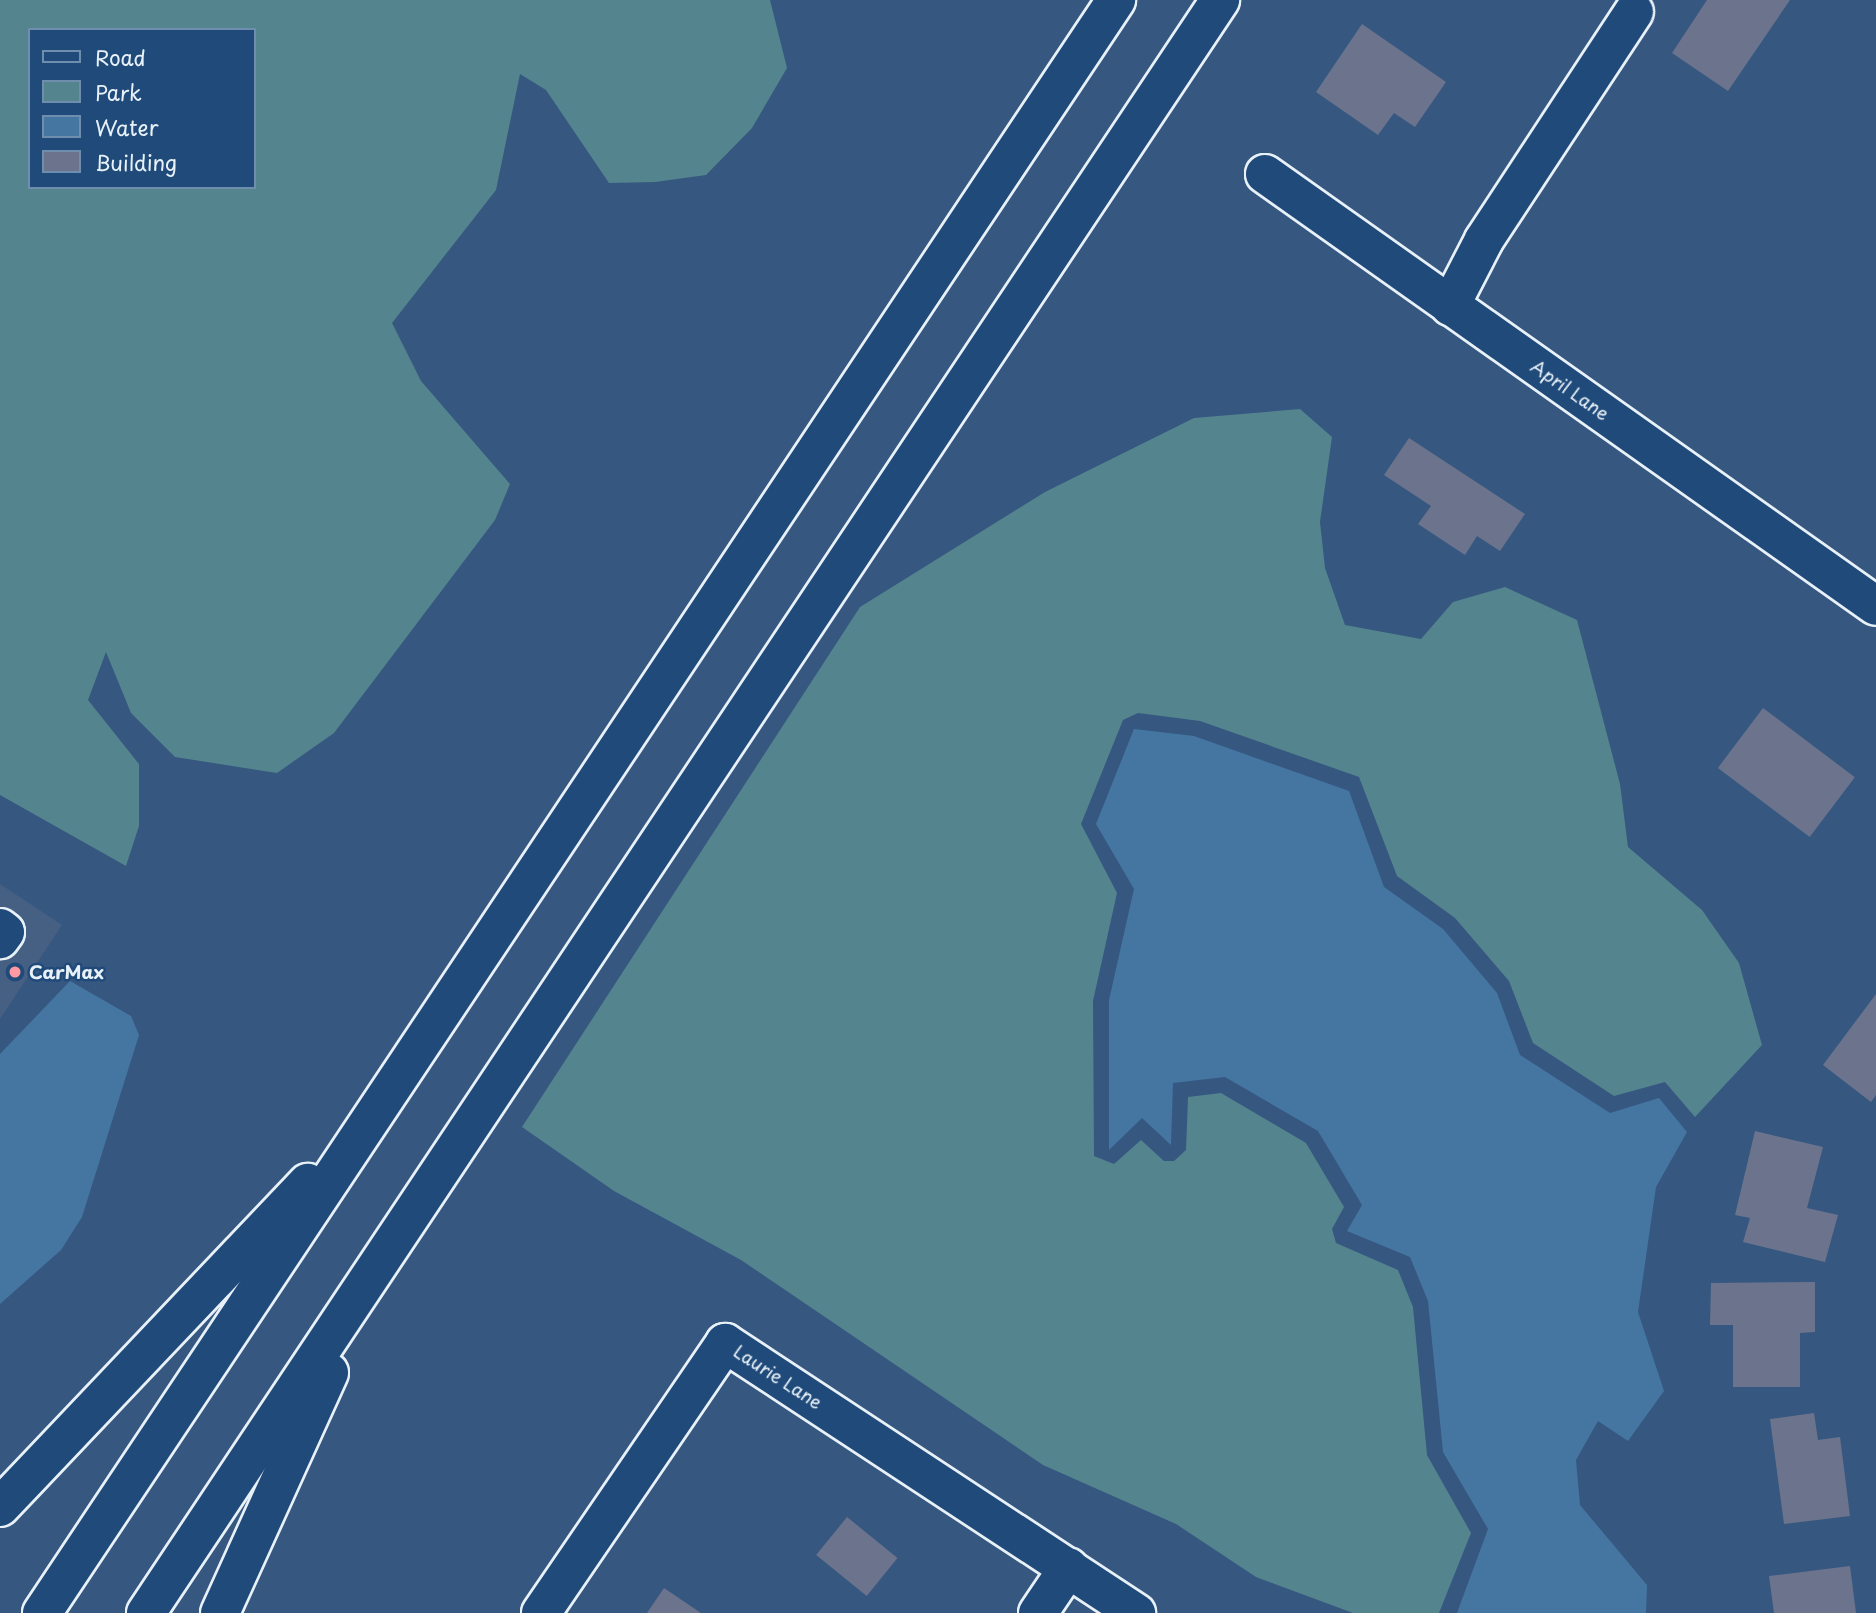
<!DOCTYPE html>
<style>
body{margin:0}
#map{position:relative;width:1876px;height:1613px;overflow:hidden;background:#365780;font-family:"Playpen Sans",sans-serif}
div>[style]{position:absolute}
.built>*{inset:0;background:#466084}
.green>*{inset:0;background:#54848e}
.water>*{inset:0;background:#4576a2}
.building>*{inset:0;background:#6c748d;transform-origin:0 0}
.roads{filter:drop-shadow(2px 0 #e8f1f8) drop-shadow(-2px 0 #e8f1f8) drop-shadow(0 2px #e8f1f8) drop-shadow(0 -2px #e8f1f8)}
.minor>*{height:38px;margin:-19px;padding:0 19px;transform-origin:19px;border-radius:19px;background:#1f4a7a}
.highway>*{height:38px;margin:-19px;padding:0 19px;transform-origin:19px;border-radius:19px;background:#1f4a7a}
.dots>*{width:19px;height:19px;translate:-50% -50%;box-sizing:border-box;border:4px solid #1f4a7a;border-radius:50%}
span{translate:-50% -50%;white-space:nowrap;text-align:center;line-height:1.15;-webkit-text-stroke:5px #1f4a7a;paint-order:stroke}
.street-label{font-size:18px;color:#e8f1f8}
.poi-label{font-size:18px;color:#e8f1f8;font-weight:700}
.left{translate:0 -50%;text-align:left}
.legend{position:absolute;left:28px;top:28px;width:228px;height:161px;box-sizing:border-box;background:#1f4a7a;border:2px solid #6f8dac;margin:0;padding:9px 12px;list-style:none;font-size:21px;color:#e8f1f8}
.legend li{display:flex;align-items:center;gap:14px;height:35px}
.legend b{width:35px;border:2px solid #6f8dac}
</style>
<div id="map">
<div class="built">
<div style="clip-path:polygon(0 884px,62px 925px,0 1019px)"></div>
</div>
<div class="green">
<div style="clip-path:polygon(evenodd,0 0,770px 0,787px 68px,752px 128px,706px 175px,655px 182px,609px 183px,546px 90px,520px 74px,496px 190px,392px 323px,421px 381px,510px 484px,495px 520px,334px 733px,277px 773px,175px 757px,131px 713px,106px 652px,88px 700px,139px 764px,139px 826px,126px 866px,0 795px,0 0,30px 30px,254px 30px,254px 187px,30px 187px,30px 30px)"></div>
<div style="clip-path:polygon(1300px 409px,1332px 437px,1320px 522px,1325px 568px,1345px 625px,1421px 639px,1453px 602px,1505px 587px,1577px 620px,1620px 784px,1628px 847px,1702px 910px,1739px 963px,1762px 1045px,1695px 1117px,1665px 1082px,1614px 1096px,1533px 1043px,1509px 981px,1455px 918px,1397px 876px,1359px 777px,1200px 721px,1138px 713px,1123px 720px,1081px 824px,1117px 893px,1093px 1001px,1094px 1156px,1114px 1164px,1141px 1140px,1164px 1161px,1174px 1161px,1186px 1150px,1188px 1097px,1221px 1093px,1306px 1143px,1344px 1207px,1332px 1229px,1336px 1243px,1398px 1270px,1413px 1307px,1427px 1455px,1471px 1533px,1439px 1613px,1353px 1613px,1256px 1577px,1176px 1524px,1043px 1465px,741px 1260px,614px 1191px,522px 1127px,860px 607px,1045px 492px,1194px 418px)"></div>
</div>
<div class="water">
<div style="clip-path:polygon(1134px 729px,1194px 736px,1349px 791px,1384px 887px,1443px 929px,1497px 993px,1520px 1055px,1610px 1113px,1659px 1098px,1687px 1132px,1656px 1187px,1638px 1312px,1664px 1391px,1628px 1441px,1598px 1421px,1576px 1460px,1580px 1505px,1647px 1585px,1646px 1613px,1457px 1613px,1488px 1529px,1443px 1452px,1428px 1301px,1410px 1257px,1347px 1231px,1362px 1205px,1318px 1131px,1225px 1077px,1173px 1083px,1171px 1145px,1142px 1118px,1109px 1150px,1109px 1000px,1134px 889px,1096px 824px)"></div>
<div style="clip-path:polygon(70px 981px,131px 1016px,139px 1035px,82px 1217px,61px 1250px,0 1304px,0 1054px)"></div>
</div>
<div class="building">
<div style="clip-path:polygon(1707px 0,1790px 0,1728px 91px,1672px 53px)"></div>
<div style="clip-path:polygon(1362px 24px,1446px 82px,1415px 127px,1394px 113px,1378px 135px,1316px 92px)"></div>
<div style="clip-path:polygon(1409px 438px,1525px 514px,1500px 551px,1477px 536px,1465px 555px,1418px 524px,1431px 506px,1384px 475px)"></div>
<div style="left:1763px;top:708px;width:115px;height:75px;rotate:37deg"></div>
<div style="clip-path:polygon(1876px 994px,1876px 1095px,1871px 1102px,1823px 1065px)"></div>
<div style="clip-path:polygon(1755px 1131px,1823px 1147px,1807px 1208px,1838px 1215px,1825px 1262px,1743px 1242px,1750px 1218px,1735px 1215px)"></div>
<div style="clip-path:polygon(1815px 1282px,1815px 1332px,1800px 1333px,1800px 1387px,1733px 1387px,1733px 1325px,1710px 1325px,1711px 1283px)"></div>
<div style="clip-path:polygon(1814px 1413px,1818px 1440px,1840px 1437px,1850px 1516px,1784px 1524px,1770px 1419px)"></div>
<div style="left:847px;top:1517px;width:65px;height:49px;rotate:39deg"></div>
<div style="clip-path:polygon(1850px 1566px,1856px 1613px,1774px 1613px,1769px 1576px)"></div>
<div style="clip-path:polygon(664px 1588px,701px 1613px,647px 1613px)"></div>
</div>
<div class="roads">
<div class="minor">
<div style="left:1265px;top:174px;width:748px;rotate:35.26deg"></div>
<div style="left:1450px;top:306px;width:74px;rotate:-62.7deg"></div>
<div style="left:1484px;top:240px;width:273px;rotate:-56.7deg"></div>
<div style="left:0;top:928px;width:6px;rotate:39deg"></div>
<div style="left:5px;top:932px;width:9px;rotate:126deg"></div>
<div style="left:541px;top:1613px;width:327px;rotate:-55.7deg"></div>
<div style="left:725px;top:1343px;width:492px;rotate:33.3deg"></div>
<div style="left:1038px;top:1613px;width:55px;rotate:-56deg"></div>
</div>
<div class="highway">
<div style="left:0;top:1507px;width:447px;rotate:-46.5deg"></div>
<div style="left:42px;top:1613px;width:1938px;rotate:-56.34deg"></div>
<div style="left:146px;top:1613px;width:1938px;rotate:-56.34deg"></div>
<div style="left:220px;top:1613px;width:264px;rotate:-65.6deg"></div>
</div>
</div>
<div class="dots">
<div style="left:15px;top:972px;background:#ff9aa2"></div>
</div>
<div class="street-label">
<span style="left:1570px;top:390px;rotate:35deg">April Lane</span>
<span style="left:778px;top:1377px;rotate:33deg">Laurie Lane</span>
</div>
<div class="poi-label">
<span class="left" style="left:29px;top:972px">CarMax</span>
</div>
<ul class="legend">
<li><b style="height:9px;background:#1f4a7a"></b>Road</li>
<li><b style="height:19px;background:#54848e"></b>Park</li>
<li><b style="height:19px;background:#4576a2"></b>Water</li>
<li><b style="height:19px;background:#6c748d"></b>Building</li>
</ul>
</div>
